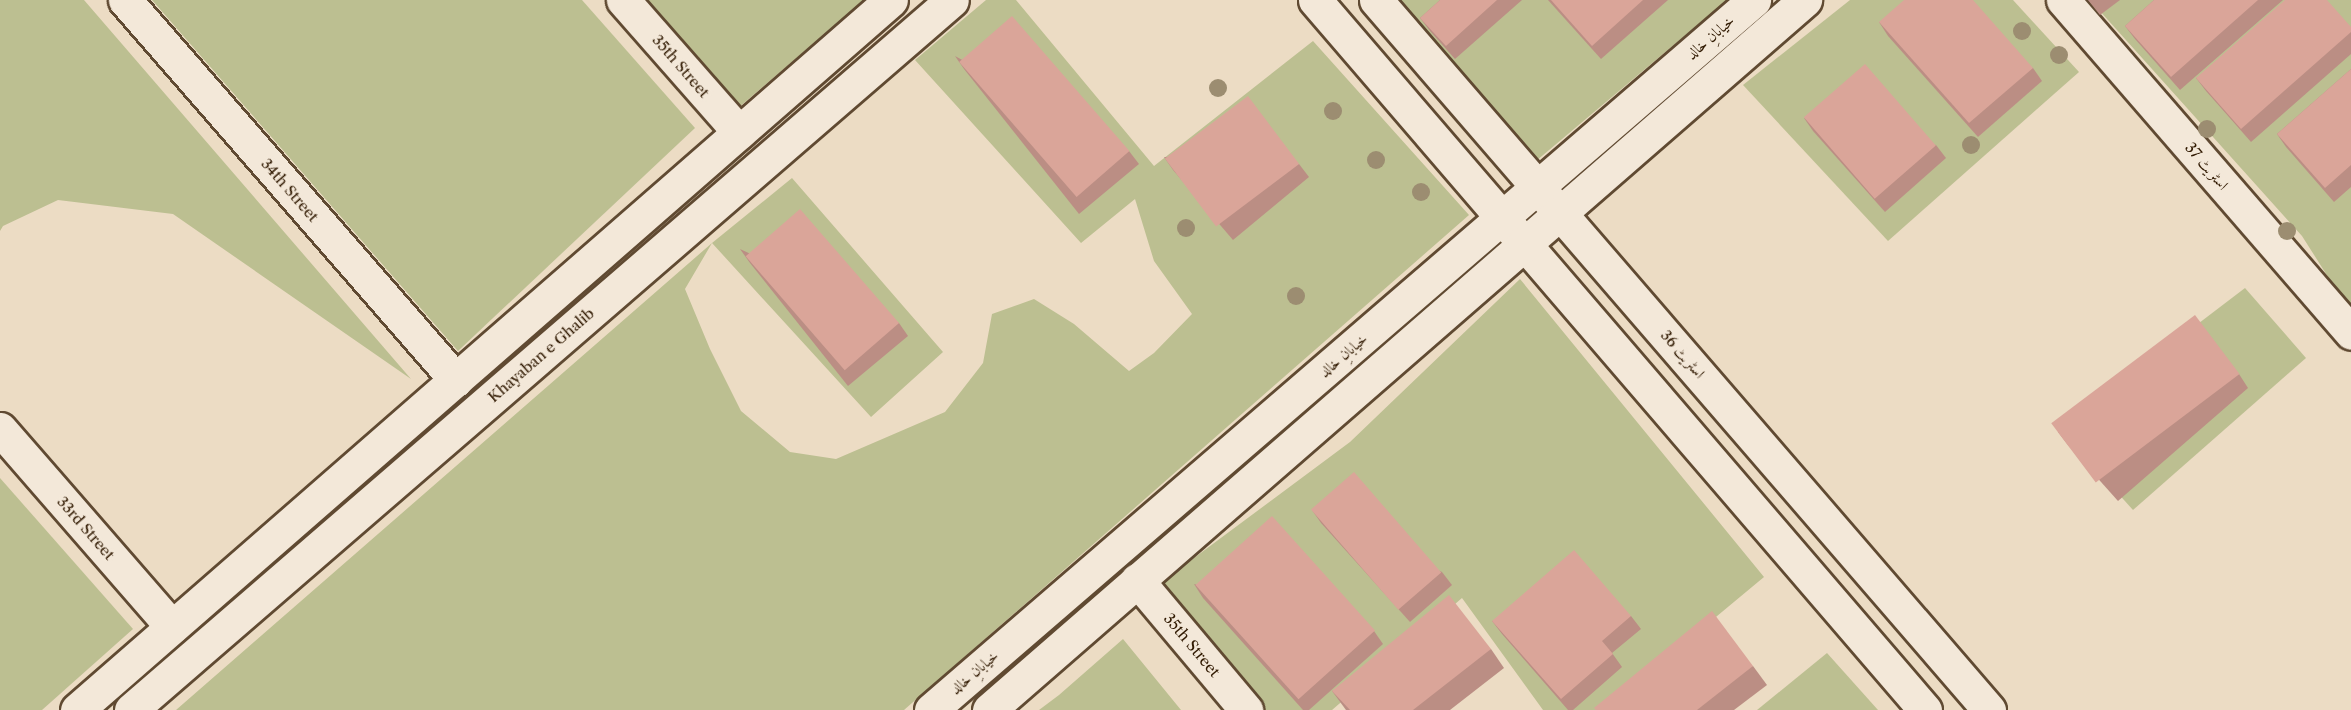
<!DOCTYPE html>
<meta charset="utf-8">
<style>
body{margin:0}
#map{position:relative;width:2351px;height:710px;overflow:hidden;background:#ecdcc4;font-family:"Libre Caslon Text",Amiri,serif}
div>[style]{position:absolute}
.green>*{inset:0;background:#bcbf91}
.roads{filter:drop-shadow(2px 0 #604a32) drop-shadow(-2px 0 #604a32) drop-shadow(0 2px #604a32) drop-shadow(0 -2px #604a32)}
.street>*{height:33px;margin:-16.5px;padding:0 16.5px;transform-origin:16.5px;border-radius:16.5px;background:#f3e8d9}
.secondary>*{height:33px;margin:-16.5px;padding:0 16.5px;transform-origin:16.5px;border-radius:16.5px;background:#f3e8d9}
.trees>*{width:18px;height:18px;margin:-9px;border-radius:50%;background:#9c8d71}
.wall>*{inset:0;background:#bb8e84}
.building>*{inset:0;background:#daa599;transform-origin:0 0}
span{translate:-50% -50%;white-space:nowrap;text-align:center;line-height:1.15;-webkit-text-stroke:6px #f3e8d9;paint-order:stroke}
.street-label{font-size:15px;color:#311a02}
</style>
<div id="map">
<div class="green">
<div style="clip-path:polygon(0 0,84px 0,411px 379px,173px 214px,58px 200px,3px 226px,0 231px)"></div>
<div style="clip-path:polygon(152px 0,582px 0,695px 128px,458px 351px)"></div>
<div style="clip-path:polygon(641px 0,864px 0,737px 109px)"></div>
<div style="clip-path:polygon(986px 0,1016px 0,1154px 166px,1313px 41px,1469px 215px,904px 710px,176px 710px,712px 243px,792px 178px,943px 352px,871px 417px,712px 243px,685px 289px,710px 349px,741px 411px,790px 452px,836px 459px,945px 412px,983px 363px,992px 314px,1034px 299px,1074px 324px,1129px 371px,1154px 353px,1192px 314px,1154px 261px,1135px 199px,1081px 243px,915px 60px)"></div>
<div style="clip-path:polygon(1394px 0,1727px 0,1536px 161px)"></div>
<div style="clip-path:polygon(1850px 0,2013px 0,2079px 72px,1888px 241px,1743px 85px)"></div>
<div style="clip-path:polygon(2090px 0,2351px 0,2351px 313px,2302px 236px)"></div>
<div style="clip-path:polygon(1520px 279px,1764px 577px,1604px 710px,1543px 710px,1462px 598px,1332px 710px,1262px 710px,1159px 584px,1350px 442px)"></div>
<div style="clip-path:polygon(2245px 288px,2306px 358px,2133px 510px,2060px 429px)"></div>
<div style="clip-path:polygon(0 478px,133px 629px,42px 710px,0 710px)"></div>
<div style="clip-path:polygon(1123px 639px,1181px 710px,1039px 710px,1059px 695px)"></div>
<div style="clip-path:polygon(1827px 653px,1878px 710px,1757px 710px)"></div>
</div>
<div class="roads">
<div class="street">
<div style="left:125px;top:0;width:504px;rotate:48.94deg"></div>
<div style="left:623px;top:0;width:176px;rotate:48.7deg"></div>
<div style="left:2063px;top:0;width:440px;rotate:49.1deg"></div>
<div style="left:0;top:429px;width:262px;rotate:49deg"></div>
<div style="left:1137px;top:580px;width:170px;rotate:50deg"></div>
</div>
<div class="secondary">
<div style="left:1315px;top:0;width:936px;rotate:49.33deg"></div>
<div style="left:1376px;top:0;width:938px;rotate:49.19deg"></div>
<div style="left:77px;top:710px;width:1080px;rotate:-41.1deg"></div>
<div style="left:131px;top:710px;width:1085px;rotate:-40.85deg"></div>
<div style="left:931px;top:710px;width:1087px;rotate:-40.78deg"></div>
<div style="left:989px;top:710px;width:1082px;rotate:-41.03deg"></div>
</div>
</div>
<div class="trees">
<div style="left:2022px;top:31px"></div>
<div style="left:2059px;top:55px"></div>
<div style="left:1218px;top:88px"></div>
<div style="left:1333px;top:111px"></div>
<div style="left:2207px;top:129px"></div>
<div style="left:1971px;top:145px"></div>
<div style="left:1376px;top:160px"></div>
<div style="left:1421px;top:192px"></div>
<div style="left:1186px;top:228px"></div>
<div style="left:2287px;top:231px"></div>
<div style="left:1296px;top:296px"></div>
</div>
<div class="wall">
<div style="clip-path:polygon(1440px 0,1522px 0,1455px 59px,1430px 31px,1420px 18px)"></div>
<div style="clip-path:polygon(1548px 0,1668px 0,1601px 59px)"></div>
<div style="clip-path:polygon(2088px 0,2120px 0,2100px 15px)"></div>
<div style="clip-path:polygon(2154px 0,2283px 0,2180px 90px,2135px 39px,2125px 26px)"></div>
<div style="clip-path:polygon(1879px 22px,2033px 68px,2042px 81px,1978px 137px,1888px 36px)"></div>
<div style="clip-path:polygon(2351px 27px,2351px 54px,2251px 142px,2206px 91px,2196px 78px)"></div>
<div style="clip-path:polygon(955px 56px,1129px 151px,1139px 164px,1079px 214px,964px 69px)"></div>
<div style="clip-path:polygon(2351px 69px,2351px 187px,2334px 202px,2286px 147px,2277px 134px)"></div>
<div style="clip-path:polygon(1804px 118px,1936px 145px,1946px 158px,1885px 212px,1813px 131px)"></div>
<div style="clip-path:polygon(1164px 157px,1299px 164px,1309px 177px,1233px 240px,1173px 170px)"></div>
<div style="clip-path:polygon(740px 249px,899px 323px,908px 336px,848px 386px,750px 263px)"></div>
<div style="clip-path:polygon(2239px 374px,2248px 388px,2118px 501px,2068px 445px,2058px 432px)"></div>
<div style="clip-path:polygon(1312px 510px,1442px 572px,1452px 585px,1410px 622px,1321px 523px)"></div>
<div style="clip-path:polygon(1194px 584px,1374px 631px,1383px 644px,1309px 710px,1303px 710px,1203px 598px)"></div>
<div style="clip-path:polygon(1631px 616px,1641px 629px,1612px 653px,1622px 667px,1573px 710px,1568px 710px,1502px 634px,1492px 621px)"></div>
<div style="clip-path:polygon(1491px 649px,1504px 668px,1450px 710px,1346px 710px,1332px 691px)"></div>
<div style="clip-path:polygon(1753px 666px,1767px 685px,1734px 710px,1596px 710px)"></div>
</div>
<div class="building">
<div style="clip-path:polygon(1440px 0,1497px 0,1446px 46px,1420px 18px)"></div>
<div style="clip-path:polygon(1551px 0,1643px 0,1592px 46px)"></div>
<div style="clip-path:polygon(1904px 0,1973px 0,2033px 68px,1969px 123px,1879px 22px)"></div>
<div style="clip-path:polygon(2154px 0,2258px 0,2171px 77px,2125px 26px)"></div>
<div style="clip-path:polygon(2285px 0,2327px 0,2351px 27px,2351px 32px,2241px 129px,2196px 78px)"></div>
<div style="left:1012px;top:16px;width:179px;height:70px;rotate:49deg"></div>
<div style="left:1865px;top:64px;width:108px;height:81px;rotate:49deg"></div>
<div style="clip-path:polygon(2351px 69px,2351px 165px,2325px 188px,2277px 134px)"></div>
<div style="left:1248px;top:96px;width:85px;height:104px;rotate:53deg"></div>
<div style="left:800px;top:209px;width:151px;height:72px;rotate:49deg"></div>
<div style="left:2195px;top:315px;width:74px;height:180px;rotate:53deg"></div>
<div style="left:1354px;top:472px;width:133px;height:57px;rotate:49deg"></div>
<div style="left:1272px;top:516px;width:154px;height:103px;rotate:48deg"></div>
<div style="clip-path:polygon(1574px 550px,1631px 616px,1602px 641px,1613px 654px,1561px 699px,1492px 621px)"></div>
<div style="clip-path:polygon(1449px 595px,1491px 649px,1413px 710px,1350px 710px,1332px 691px)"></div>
<div style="clip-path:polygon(1712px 611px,1753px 666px,1697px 710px,1596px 710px,1594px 708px)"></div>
</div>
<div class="street-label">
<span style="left:1710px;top:37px;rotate:-41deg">خیابانِ خالد</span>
<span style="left:681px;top:66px;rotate:49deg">35th Street</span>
<span style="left:2207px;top:166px;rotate:49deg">اسٹریٹ 37</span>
<span style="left:290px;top:190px;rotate:49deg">34th Street</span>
<span style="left:1683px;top:354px;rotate:49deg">اسٹریٹ 36</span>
<span style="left:541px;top:355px;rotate:-41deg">Khayaban e Ghalib</span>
<span style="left:1343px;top:355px;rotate:-41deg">خیابانِ خالد</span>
<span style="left:86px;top:528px;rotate:49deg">33rd Street</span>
<span style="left:1192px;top:645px;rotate:50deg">35th Street</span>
<span style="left:974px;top:672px;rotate:-41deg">خیابانِ خالد</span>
</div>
</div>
